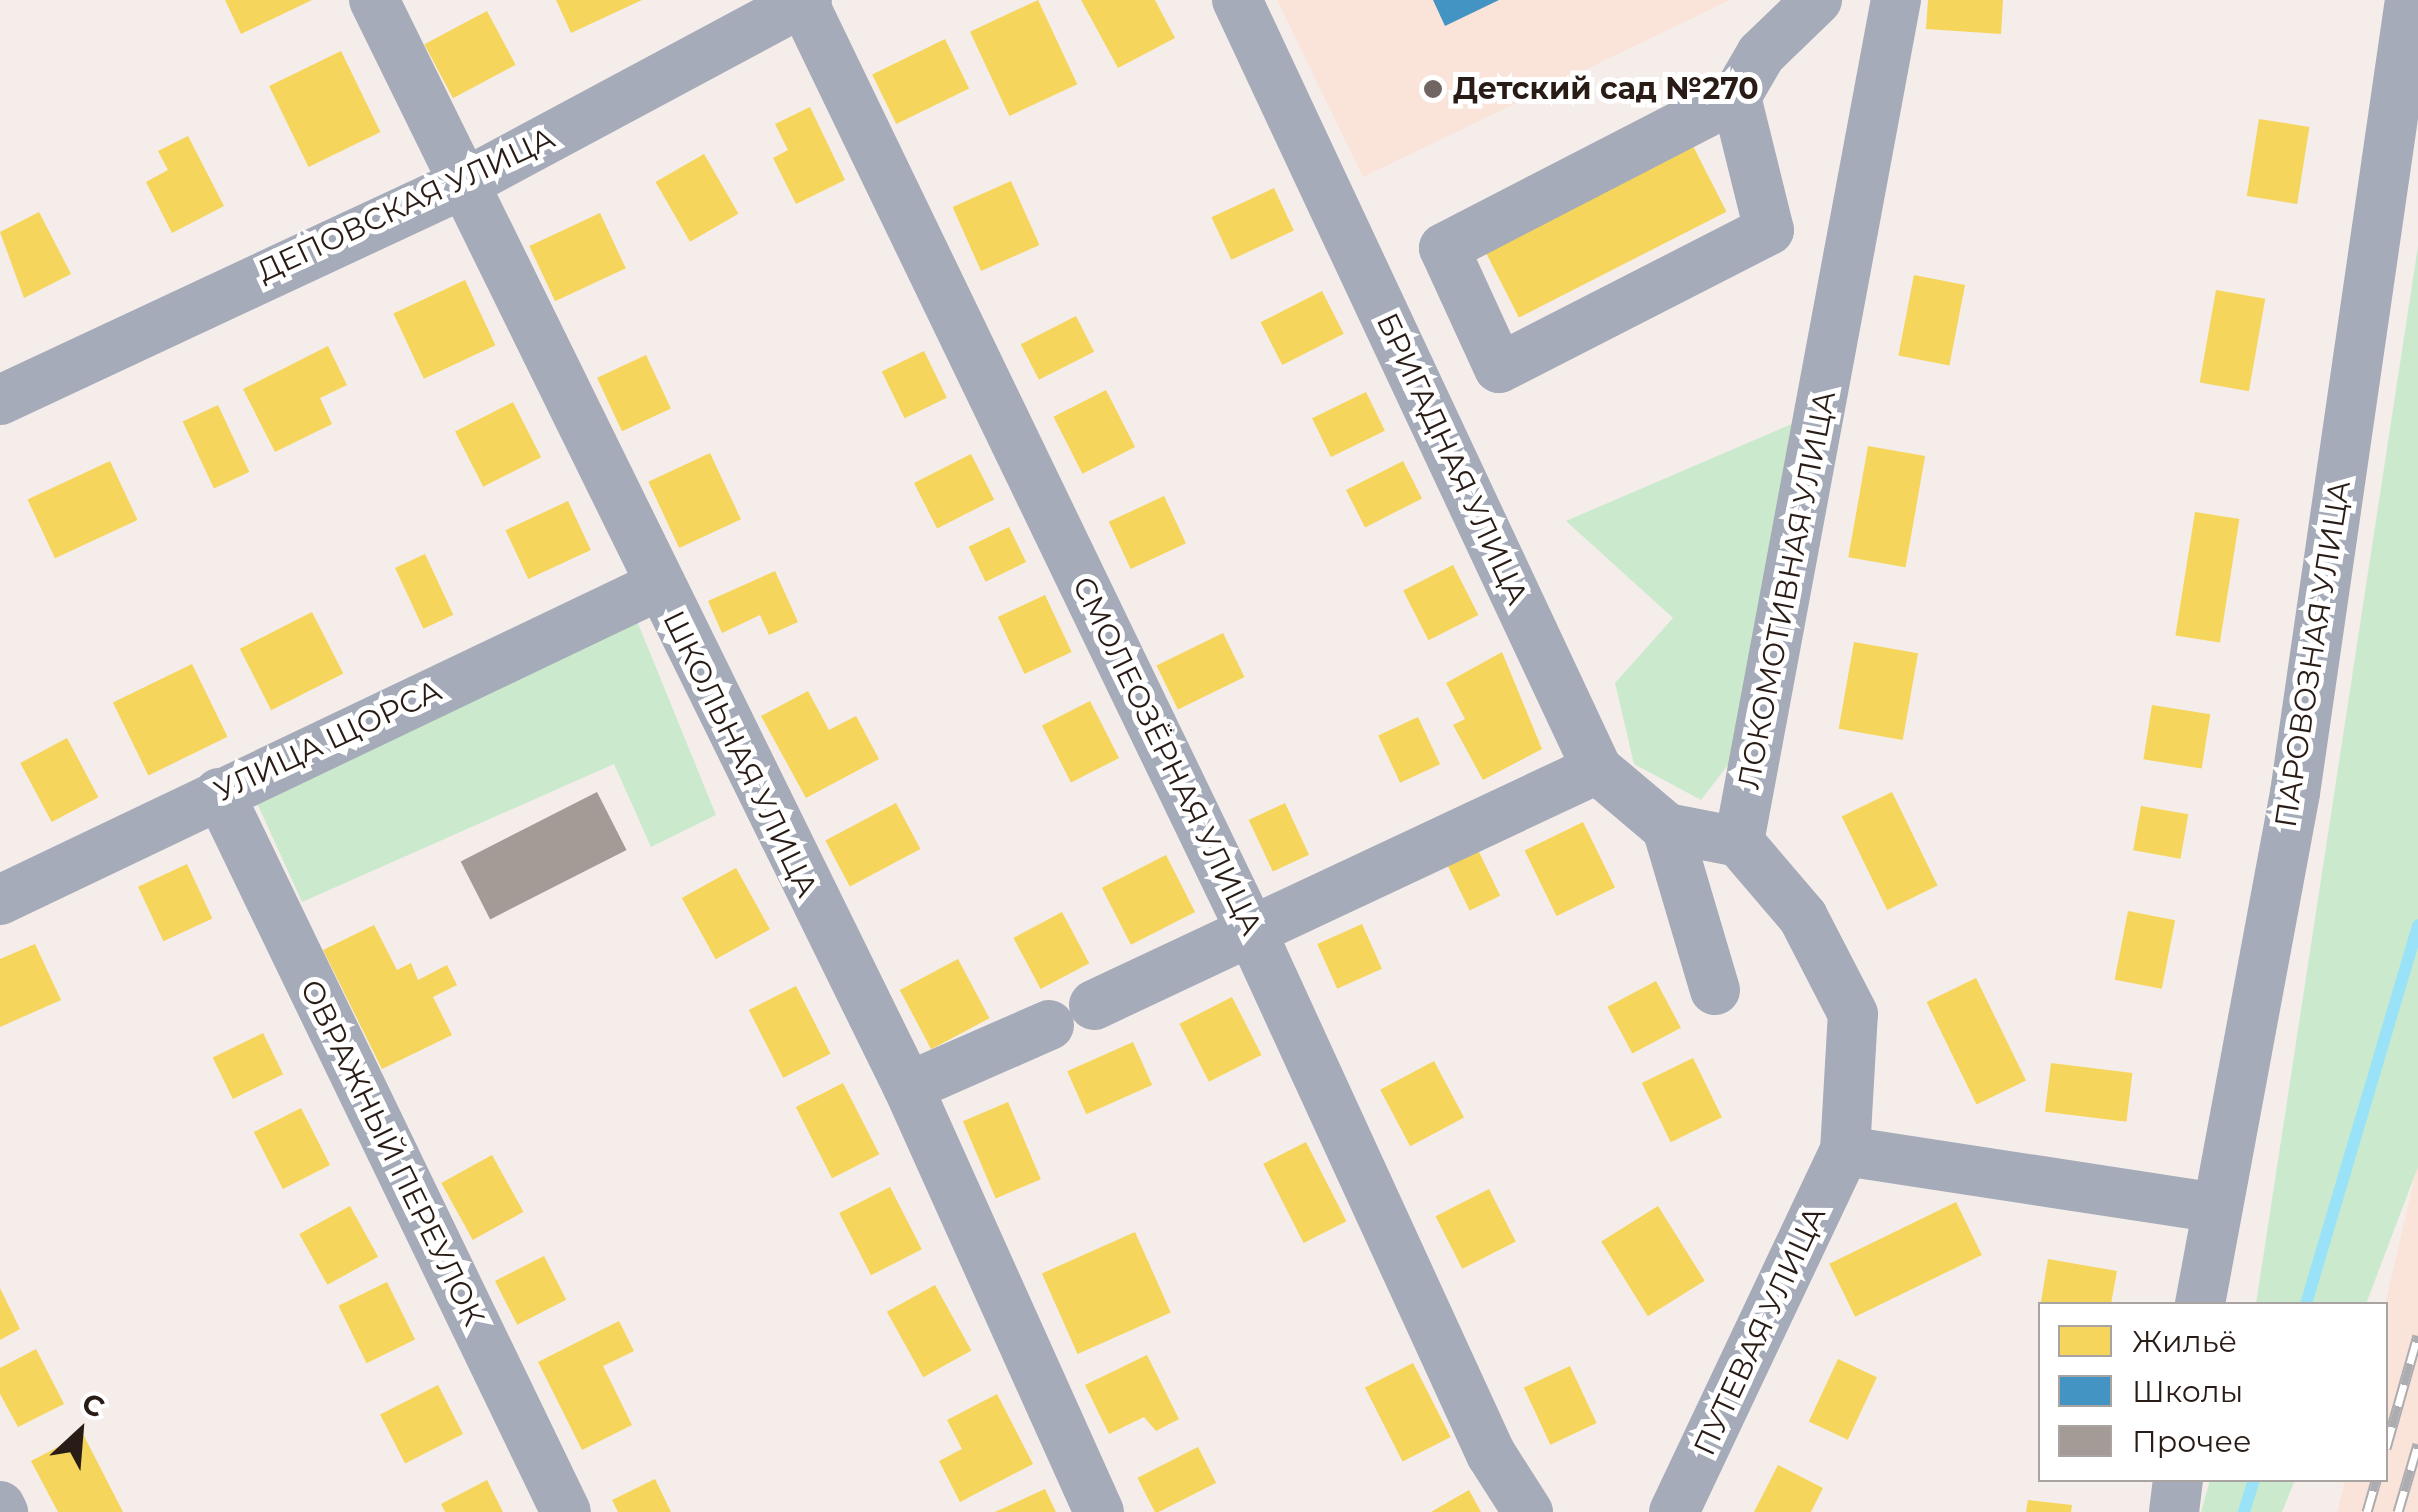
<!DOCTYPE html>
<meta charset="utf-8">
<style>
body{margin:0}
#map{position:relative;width:2418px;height:1512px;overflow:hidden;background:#f5edea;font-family:Montserrat,sans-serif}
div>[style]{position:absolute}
.built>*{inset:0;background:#fae4d9}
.green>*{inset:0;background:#cbeacd}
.homes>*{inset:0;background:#f6d55c;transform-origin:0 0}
.schools>*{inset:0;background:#4393c3}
.stream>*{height:12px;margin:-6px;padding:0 6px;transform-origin:6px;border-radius:6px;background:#99e2f7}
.building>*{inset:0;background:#a49a96;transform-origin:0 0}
.minor>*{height:50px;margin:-25px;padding:0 25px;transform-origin:25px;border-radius:25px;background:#a5abb9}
.rail>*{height:11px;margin-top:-5.5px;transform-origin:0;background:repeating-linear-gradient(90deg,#fff 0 22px,#acacb1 0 44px);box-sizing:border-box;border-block:2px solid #acacb1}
.dots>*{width:28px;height:28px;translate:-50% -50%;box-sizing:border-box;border:5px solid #fff;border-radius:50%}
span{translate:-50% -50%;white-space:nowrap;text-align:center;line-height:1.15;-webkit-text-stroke:10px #fff;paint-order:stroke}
.poi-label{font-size:30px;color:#291c16;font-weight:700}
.left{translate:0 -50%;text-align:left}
.street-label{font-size:30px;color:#291c16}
.legend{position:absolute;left:2038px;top:1302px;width:350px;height:180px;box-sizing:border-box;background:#fff;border:2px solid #a9a4a2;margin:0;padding:12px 18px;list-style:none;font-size:30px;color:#291c16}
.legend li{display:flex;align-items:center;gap:20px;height:50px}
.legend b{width:50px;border:2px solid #a9a4a2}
.north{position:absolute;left:30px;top:1382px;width:100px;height:100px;-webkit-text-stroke:8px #fff;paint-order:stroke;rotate:26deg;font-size:28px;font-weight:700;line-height:40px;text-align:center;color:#291c16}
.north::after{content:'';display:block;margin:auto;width:35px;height:45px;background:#291c16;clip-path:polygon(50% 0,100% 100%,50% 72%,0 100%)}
</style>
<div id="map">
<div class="built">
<div style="clip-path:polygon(1277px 0,1730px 0,1363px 177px)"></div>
<div style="clip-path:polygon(2418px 1163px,2418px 1512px,2337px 1512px,2345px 1480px,2386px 1480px,2385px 1304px)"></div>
</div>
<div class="green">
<div style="clip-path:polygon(2418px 246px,2418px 1167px,2366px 1304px,2256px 1304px)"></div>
<div style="clip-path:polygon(1796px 422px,1745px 743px,1701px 800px,1634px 764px,1615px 683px,1673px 618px,1566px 521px)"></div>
<div style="clip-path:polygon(635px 616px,716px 815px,651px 847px,614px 764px,302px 902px,257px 803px)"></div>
<div style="clip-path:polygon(2210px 1480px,2295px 1480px,2282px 1512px,2201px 1512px)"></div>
</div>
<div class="homes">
<div style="clip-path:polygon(225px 0,312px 0,241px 34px)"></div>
<div style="clip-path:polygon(556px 0,642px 0,571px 33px)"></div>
<div style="left:1038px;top:0;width:93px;height:75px;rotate:65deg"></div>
<div style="clip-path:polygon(1081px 0,1155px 0,1175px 38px,1118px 68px)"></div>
<div style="clip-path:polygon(1928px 0,2003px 0,2001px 34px,1926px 29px)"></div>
<div style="left:487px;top:11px;width:61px;height:71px;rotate:62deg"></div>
<div style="left:945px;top:39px;width:55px;height:81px;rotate:64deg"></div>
<div style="left:341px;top:51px;width:90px;height:80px;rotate:64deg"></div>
<div style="clip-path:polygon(810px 107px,845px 180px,796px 204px,773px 158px,788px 150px,775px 124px)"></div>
<div style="left:2259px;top:119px;width:51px;height:78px;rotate:9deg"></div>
<div style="clip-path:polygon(188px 136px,224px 206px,172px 233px,146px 182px,168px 170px,158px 151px)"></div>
<div style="left:1692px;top:144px;width:76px;height:233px;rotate:63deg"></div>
<div style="left:704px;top:154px;width:69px;height:56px;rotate:60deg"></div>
<div style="left:1011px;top:181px;width:70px;height:64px;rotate:66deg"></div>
<div style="left:1274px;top:188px;width:47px;height:69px;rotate:65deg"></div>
<div style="clip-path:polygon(39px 212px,71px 274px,24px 298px,0 232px)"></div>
<div style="left:600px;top:213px;width:61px;height:78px;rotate:65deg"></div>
<div style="left:1914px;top:275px;width:52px;height:82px;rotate:11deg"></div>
<div style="left:465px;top:280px;width:72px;height:79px;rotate:65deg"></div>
<div style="left:2216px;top:290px;width:50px;height:94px;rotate:10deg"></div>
<div style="left:1322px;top:291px;width:48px;height:69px;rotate:63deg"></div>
<div style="left:1076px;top:316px;width:40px;height:62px;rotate:63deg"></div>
<div style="clip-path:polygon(328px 346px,347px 385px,320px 398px,332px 424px,275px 452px,243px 389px)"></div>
<div style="left:924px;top:351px;width:52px;height:47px;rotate:64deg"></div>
<div style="left:646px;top:355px;width:59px;height:54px;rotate:65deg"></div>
<div style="left:1106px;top:390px;width:64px;height:59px;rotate:63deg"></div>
<div style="left:1366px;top:392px;width:43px;height:60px;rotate:64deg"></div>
<div style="left:513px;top:402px;width:62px;height:65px;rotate:63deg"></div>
<div style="left:218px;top:405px;width:74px;height:39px;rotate:65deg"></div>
<div style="left:1868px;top:446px;width:58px;height:113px;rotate:10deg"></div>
<div style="left:710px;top:453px;width:73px;height:68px;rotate:65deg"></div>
<div style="left:971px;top:454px;width:51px;height:64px;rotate:63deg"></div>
<div style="left:110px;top:461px;width:65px;height:91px;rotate:65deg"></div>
<div style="left:1403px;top:461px;width:42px;height:64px;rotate:63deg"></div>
<div style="left:1164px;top:496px;width:52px;height:61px;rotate:65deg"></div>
<div style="left:568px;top:501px;width:54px;height:69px;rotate:65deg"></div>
<div style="left:2195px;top:512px;width:45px;height:125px;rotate:9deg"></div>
<div style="left:1009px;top:527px;width:39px;height:45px;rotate:64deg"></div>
<div style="left:425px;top:554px;width:67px;height:33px;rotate:65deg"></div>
<div style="left:1453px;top:565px;width:56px;height:56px;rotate:63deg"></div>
<div style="clip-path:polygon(775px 571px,798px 622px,769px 635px,760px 615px,722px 633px,708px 601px)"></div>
<div style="left:1045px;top:595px;width:63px;height:52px;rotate:65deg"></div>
<div style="left:312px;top:612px;width:69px;height:81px;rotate:63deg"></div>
<div style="left:1223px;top:633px;width:49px;height:74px;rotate:64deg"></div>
<div style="left:1854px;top:642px;width:65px;height:88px;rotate:10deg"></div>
<div style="clip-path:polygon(1502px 652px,1542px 749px,1483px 780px,1453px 725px,1465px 719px,1446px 683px)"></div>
<div style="left:192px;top:664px;width:81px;height:88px;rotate:64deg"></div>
<div style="clip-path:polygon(808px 691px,829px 730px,856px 716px,879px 759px,806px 798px,761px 716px)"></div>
<div style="left:1090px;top:701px;width:64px;height:54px;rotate:63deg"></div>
<div style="left:2152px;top:705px;width:59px;height:55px;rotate:9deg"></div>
<div style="left:1418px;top:717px;width:52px;height:44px;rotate:65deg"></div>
<div style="left:67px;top:738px;width:67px;height:53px;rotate:62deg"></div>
<div style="left:1892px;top:792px;width:104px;height:56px;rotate:64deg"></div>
<div style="left:896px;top:803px;width:52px;height:80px;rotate:62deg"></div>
<div style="left:1285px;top:803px;width:57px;height:40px;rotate:65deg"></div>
<div style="left:2141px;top:806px;width:48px;height:45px;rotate:10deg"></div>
<div style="left:1583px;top:822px;width:73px;height:65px;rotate:64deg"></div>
<div style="left:1477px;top:848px;width:53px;height:34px;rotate:64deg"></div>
<div style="left:1166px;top:855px;width:64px;height:72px;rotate:63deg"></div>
<div style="left:187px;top:864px;width:60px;height:54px;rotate:65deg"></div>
<div style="left:736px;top:868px;width:70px;height:62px;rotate:61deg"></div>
<div style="left:2128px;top:911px;width:48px;height:70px;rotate:11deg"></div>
<div style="left:1062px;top:912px;width:58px;height:55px;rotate:62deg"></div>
<div style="left:1362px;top:924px;width:49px;height:49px;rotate:66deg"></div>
<div style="clip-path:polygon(374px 925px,397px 970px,411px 963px,418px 980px,447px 965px,457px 985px,433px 997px,452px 1035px,382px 1069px,323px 950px)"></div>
<div style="clip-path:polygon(35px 944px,61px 1000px,0 1027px,0 959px)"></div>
<div style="left:958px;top:959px;width:67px;height:66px;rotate:62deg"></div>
<div style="left:1976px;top:978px;width:114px;height:55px;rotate:64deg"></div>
<div style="left:1656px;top:981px;width:53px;height:55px;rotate:62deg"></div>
<div style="left:796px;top:986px;width:76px;height:53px;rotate:63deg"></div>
<div style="left:1232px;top:997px;width:65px;height:59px;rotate:63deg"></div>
<div style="left:263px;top:1033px;width:46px;height:56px;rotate:64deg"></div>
<div style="left:1133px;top:1042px;width:47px;height:72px;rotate:66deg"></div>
<div style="left:1693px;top:1058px;width:66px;height:57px;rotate:64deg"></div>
<div style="left:1434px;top:1061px;width:64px;height:61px;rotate:62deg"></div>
<div style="left:2051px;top:1063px;width:82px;height:49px;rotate:7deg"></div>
<div style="left:843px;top:1083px;width:80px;height:53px;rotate:63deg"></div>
<div style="left:1008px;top:1102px;width:84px;height:49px;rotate:67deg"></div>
<div style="left:301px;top:1108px;width:64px;height:53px;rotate:63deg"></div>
<div style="left:1306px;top:1142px;width:89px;height:48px;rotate:63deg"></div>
<div style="left:492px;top:1155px;width:65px;height:58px;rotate:61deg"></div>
<div style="left:890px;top:1187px;width:70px;height:57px;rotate:63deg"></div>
<div style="left:1489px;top:1189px;width:59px;height:60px;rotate:63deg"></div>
<div style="left:1956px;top:1202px;width:59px;height:141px;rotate:64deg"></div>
<div style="left:350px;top:1206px;width:58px;height:58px;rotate:61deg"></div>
<div style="left:1658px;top:1206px;width:88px;height:67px;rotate:58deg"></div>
<div style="left:1135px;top:1232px;width:88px;height:102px;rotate:66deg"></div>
<div style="left:544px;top:1256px;width:49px;height:55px;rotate:63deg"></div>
<div style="clip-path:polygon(2048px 1259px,2117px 1271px,2111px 1304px,2041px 1302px)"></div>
<div style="left:387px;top:1282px;width:64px;height:54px;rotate:64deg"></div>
<div style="left:935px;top:1285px;width:75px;height:55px;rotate:61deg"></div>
<div style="clip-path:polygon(0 1288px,20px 1329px,0 1340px)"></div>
<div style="clip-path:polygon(619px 1321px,634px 1351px,603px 1366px,632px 1425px,582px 1450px,538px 1362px)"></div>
<div style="clip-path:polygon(36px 1349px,64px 1404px,18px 1427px,0 1394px,0 1368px)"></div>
<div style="clip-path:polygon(1147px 1355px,1179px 1419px,1156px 1431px,1144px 1417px,1109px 1434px,1085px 1385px)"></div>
<div style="left:1838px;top:1359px;width:43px;height:69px;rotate:25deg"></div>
<div style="left:1413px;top:1363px;width:83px;height:54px;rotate:63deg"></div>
<div style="left:1570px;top:1366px;width:63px;height:51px;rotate:65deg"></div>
<div style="left:438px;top:1385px;width:55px;height:65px;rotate:63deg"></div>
<div style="clip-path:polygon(997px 1394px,1033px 1464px,960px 1502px,939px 1461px,962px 1449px,947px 1420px)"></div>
<div style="clip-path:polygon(83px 1434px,123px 1512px,58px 1512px,31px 1461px)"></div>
<div style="left:1198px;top:1447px;width:40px;height:68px;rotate:63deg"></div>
<div style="clip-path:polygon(1778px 1465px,1823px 1488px,1811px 1512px,1754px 1512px)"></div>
<div style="clip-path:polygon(655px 1479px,671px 1512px,618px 1512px,612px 1500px)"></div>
<div style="clip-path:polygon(487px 1480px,503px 1512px,445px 1512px,441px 1504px)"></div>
<div style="clip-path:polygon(1045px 1489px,1056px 1512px,995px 1512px)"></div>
<div style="clip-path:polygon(1469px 1490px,1481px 1512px,1431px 1512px)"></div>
<div style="clip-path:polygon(2028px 1500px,2072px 1505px,2071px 1512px,2026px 1512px)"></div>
</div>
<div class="schools">
<div style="clip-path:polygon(1433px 0,1499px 0,1445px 26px)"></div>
</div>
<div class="stream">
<div style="left:2306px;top:1304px;width:395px;rotate:-73.5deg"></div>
<div style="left:2244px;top:1512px;width:34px;rotate:-73deg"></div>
</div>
<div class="building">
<div style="left:597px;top:792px;width:65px;height:153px;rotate:63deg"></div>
</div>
<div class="minor">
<div style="left:374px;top:0;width:1211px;rotate:63.84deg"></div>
<div style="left:908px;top:1087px;width:466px;rotate:65.8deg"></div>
<div style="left:1237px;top:0;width:849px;rotate:64.91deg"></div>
<div style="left:1597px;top:769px;width:92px;rotate:40.1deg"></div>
<div style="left:1667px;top:828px;width:73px;rotate:11deg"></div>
<div style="left:803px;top:2px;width:1036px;rotate:64.25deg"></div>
<div style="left:1253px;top:935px;width:571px;rotate:65.37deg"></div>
<div style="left:1491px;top:1454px;width:69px;rotate:57.5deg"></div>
<div style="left:1736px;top:97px;width:137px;rotate:76.1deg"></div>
<div style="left:1769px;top:230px;width:303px;rotate:152.9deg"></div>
<div style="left:1499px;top:368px;width:132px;rotate:-114.6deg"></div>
<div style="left:1444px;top:248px;width:329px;rotate:-27.3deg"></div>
<div style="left:1736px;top:97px;width:50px;rotate:-59.8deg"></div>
<div style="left:1761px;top:54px;width:78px;rotate:-44deg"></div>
<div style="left:0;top:400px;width:513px;rotate:-25.02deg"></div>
<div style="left:465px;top:183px;width:388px;rotate:-28.2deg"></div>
<div style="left:219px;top:793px;width:798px;rotate:64.24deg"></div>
<div style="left:1667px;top:828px;width:169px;rotate:73.5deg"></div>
<div style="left:0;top:900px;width:729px;rotate:-25.51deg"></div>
<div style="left:1094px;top:1005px;width:556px;rotate:-25.14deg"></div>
<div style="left:908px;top:1087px;width:154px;rotate:-23.7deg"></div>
<div style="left:1845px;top:1151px;width:371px;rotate:8.7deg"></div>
<div style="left:2200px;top:1304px;width:520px;rotate:-79.47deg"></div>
<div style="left:2295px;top:793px;width:801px;rotate:-81.75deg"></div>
<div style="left:0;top:1506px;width:7px;rotate:63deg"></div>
<div style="left:1674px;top:1512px;width:399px;rotate:-64.7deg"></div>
<div style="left:1845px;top:1151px;width:137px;rotate:-86.7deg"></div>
<div style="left:1853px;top:1014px;width:109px;rotate:-117.3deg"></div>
<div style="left:1803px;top:917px;width:99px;rotate:-130.5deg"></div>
<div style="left:1739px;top:842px;width:857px;rotate:-79.44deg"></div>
<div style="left:2174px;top:1512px;width:32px;rotate:-83deg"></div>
</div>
<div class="rail">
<div style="left:2386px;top:1448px;width:117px;rotate:-74.2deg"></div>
<div style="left:2367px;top:1512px;width:33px;rotate:-74deg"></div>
<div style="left:2398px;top:1512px;width:71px;rotate:-73.6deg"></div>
</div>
<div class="dots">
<div style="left:1433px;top:89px;background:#706560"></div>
</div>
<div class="poi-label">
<span class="left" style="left:1453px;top:89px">Детский сад №270</span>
</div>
<div class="street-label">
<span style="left:406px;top:205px;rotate:-25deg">ДЕПОВСКАЯ УЛИЦА</span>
<span style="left:1452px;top:459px;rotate:65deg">БРИГАДНАЯ УЛИЦА</span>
<span style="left:1787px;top:590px;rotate:-79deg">ЛОКОМОТИВНАЯ УЛИЦА</span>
<span style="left:2313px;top:654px;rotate:-81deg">ПАРОВОЗНАЯ УЛИЦА</span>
<span style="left:328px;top:741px;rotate:-25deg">УЛИЦА ЩОРСА</span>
<span style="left:740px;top:754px;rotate:64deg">ШКОЛЬНАЯ УЛИЦА</span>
<span style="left:1167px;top:756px;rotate:64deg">СМОЛЕОЗЁРНАЯ УЛИЦА</span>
<span style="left:392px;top:1153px;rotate:64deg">ОВРАЖНЫЙ ПЕРЕУЛОК</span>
<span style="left:1760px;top:1331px;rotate:-65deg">ПУТЕВАЯ УЛИЦА</span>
</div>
<ul class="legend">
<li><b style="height:28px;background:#f6d55c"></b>Жильё</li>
<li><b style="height:28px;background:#4393c3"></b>Школы</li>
<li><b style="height:28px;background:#a49a96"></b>Прочее</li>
</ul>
<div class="north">С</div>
</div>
